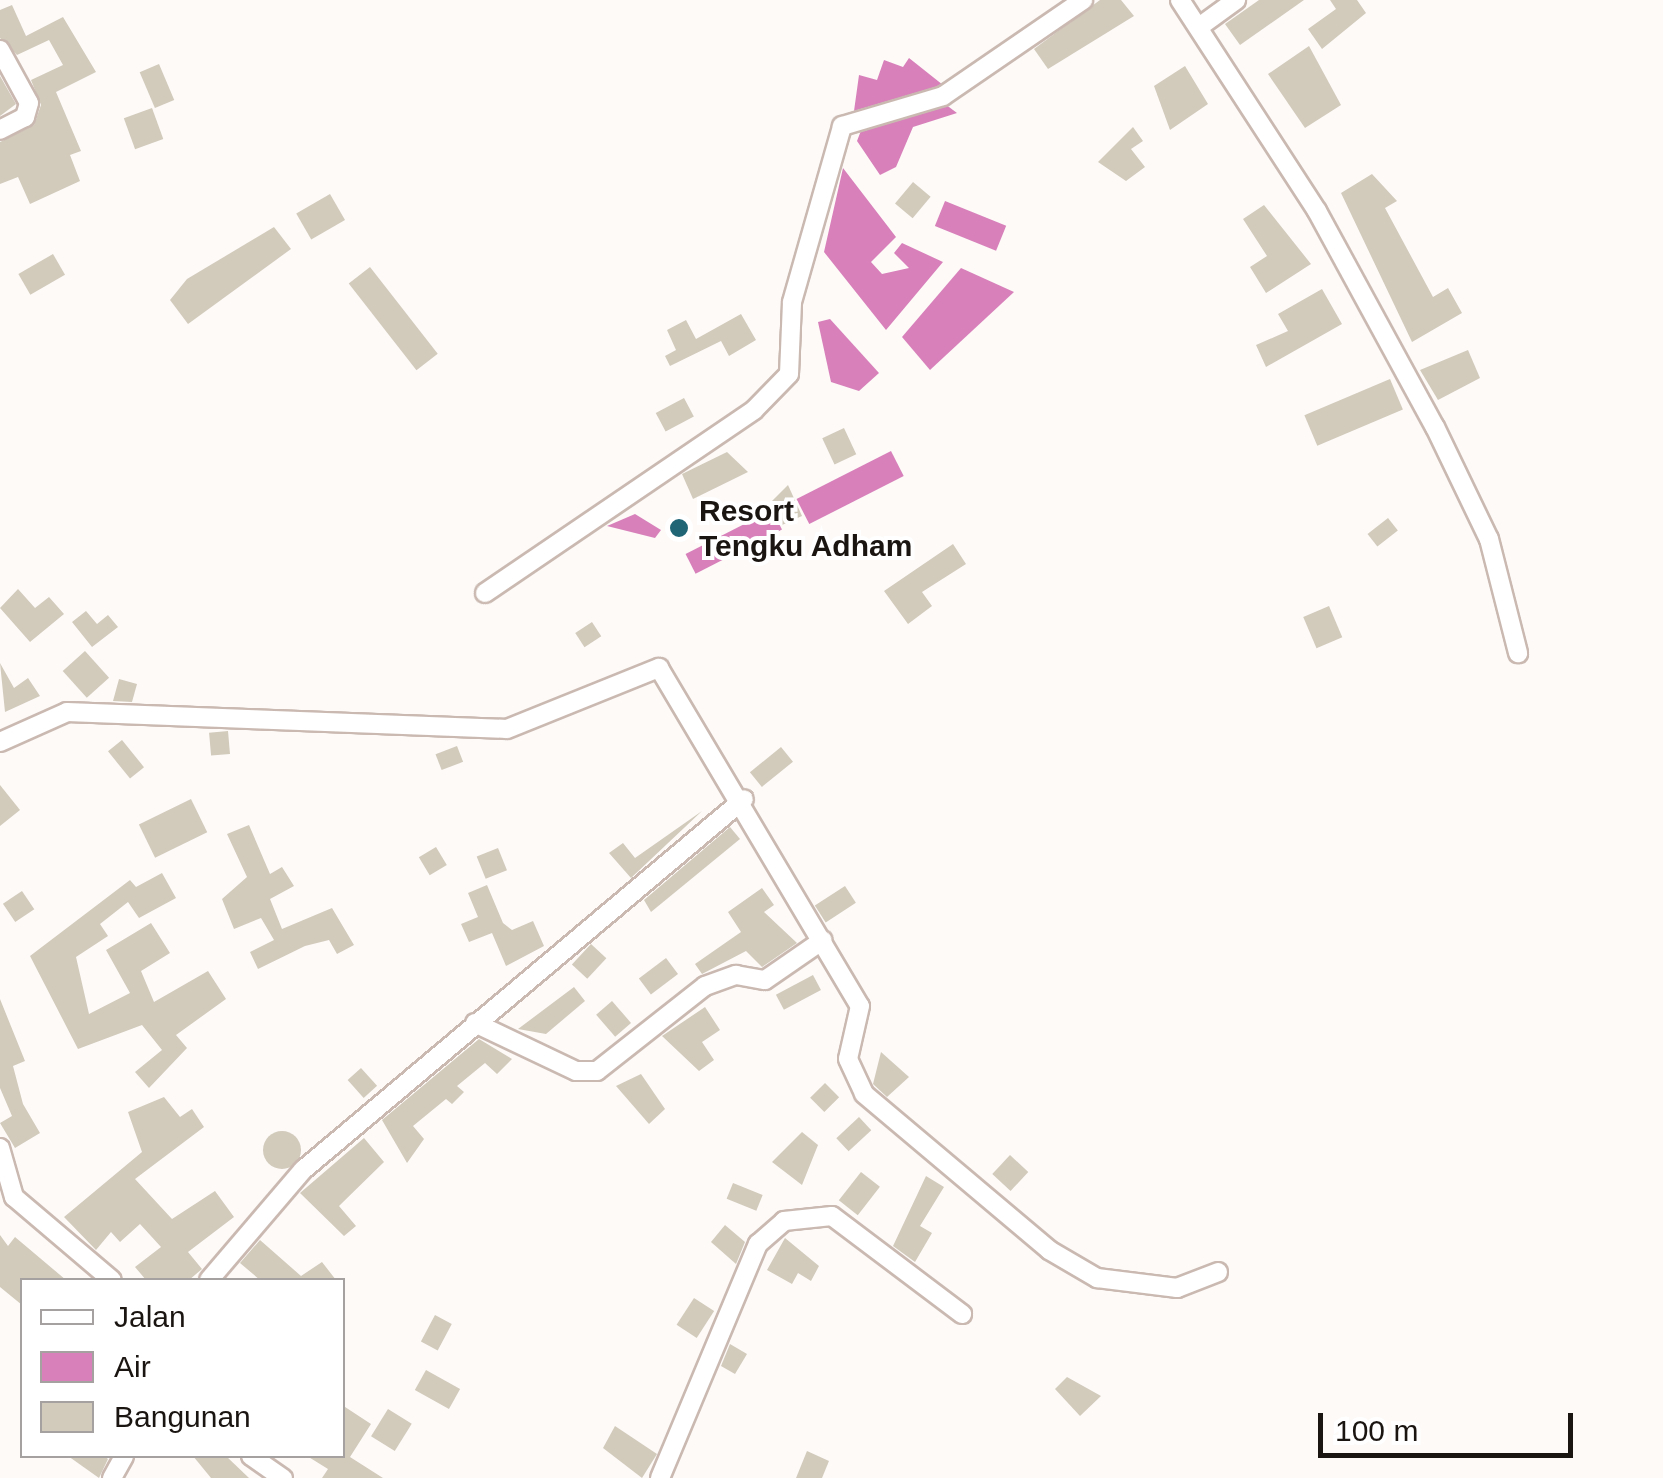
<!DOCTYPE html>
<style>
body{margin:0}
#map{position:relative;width:1663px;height:1478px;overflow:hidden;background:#fdfaf8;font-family:Helvetica,sans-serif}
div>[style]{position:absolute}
.water>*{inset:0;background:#d780ba;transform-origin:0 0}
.building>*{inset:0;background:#d2cabb;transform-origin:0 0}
.round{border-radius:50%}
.roads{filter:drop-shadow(2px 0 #cab9b1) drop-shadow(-2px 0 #cab9b1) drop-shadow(0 2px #cab9b1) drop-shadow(0 -2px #cab9b1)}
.minor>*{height:18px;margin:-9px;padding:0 9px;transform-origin:9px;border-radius:9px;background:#fff}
.dots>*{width:28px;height:28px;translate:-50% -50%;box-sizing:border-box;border:5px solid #fff;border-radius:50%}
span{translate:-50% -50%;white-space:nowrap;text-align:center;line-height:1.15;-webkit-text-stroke:8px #fff;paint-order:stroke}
.poi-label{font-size:30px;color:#1b1512;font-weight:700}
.left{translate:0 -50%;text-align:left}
.legend{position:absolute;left:20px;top:1278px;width:325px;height:180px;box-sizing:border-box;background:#fff;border:2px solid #a4a1a0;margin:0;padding:12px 18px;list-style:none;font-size:30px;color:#1b1512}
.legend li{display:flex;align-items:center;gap:20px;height:50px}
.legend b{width:50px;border:2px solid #a4a1a0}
.scale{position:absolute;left:1318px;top:1413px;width:255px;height:45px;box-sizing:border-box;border:5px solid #1b1512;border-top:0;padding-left:12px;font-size:30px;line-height:35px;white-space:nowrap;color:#1b1512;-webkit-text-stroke:8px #fff;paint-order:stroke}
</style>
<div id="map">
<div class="water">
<div style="clip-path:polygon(909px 58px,943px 85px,854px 111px,859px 75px,877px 80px,884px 60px,903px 67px)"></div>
<div style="clip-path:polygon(945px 104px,957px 113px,913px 127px,896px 167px,880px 175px,857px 141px,862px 128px)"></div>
<div style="clip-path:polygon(843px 168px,896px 237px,871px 262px,882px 274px,909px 268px,894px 253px,902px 243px,943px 262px,886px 330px,824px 252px)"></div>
<div style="left:945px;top:201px;width:66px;height:27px;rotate:22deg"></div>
<div style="clip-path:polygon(961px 268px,1014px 292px,930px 370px,902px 337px)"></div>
<div style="clip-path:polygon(830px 319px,879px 373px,859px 391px,831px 382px,818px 322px)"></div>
<div style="left:891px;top:451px;width:28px;height:106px;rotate:63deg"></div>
<div style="left:772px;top:510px;width:22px;height:97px;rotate:63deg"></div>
<div style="clip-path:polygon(635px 514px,661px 530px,655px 538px,607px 526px)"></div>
</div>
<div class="building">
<div style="clip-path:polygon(1100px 0,1121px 0,1134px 16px,1048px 69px,1034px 49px)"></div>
<div style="clip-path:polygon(1259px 0,1304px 0,1240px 45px,1225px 24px)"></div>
<div style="clip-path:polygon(1330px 0,1357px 0,1366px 13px,1322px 49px,1308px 29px,1336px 9px)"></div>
<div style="clip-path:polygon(12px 5px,26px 36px,63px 17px,96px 72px,56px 92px,81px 151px,70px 155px,80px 181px,30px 204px,18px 177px,0 184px,0 142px,34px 125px,41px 105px,31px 80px,63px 65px,49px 40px,17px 55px,0 38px,0 10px)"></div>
<div style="clip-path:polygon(1309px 46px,1341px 105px,1305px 128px,1268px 74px)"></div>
<div style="left:159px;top:64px;width:39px;height:21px;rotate:67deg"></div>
<div style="clip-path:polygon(1185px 66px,1208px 104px,1170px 130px,1154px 86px)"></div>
<div style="clip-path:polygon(0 76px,16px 104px,0 116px)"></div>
<div style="left:152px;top:108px;width:33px;height:30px;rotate:70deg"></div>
<div style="clip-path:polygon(1133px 127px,1143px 141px,1131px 149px,1145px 167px,1126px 181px,1098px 162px)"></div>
<div style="clip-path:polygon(1372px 174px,1397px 201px,1385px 208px,1433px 297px,1448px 288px,1462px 313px,1412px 342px,1341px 193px)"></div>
<div style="left:913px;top:182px;width:23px;height:28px;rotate:40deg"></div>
<div style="left:330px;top:194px;width:30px;height:39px;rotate:60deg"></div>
<div style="clip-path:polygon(1264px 205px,1311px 264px,1266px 293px,1250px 267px,1267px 256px,1243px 219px)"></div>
<div style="clip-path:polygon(274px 227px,291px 249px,188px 324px,170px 300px,187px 279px)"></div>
<div style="left:53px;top:254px;width:24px;height:40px;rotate:60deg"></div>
<div style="left:370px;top:267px;width:110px;height:27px;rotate:52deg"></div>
<div style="clip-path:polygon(1322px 289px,1342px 324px,1266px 367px,1256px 345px,1288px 331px,1278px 314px)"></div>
<div style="clip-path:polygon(741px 314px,756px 340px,729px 356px,721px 341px,670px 366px,665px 356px,676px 350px,667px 330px,686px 320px,696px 339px)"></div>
<div style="clip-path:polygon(1468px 350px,1480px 378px,1438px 400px,1420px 370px)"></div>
<div style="left:1390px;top:379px;width:33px;height:93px;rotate:67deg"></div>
<div style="left:684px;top:398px;width:21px;height:32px;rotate:62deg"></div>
<div style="left:844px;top:428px;width:29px;height:24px;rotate:65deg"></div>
<div style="clip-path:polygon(727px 452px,748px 472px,693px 499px,682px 474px)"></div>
<div style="clip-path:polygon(788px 485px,802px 516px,782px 525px,771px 502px)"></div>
<div style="left:1388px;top:518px;width:16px;height:26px;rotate:52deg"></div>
<div style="clip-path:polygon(953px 544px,966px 564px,922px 592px,932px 606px,908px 624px,884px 591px)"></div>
<div style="clip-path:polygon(18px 589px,35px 608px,49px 597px,64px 614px,30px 642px,0 608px)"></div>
<div style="left:1329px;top:606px;width:34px;height:28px;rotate:67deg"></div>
<div style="clip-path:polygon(86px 611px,97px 624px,108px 615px,118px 627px,92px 647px,72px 622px)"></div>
<div style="left:592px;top:622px;width:17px;height:20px;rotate:57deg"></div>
<div style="left:85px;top:651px;width:36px;height:30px;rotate:48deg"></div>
<div style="clip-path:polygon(0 663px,14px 688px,28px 678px,40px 696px,5px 712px)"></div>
<div style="clip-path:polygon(119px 679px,137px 684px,132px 702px,113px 701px)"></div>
<div style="left:228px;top:731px;width:23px;height:19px;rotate:85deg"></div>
<div style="left:122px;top:740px;width:35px;height:18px;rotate:51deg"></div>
<div style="left:457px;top:746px;width:17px;height:23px;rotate:69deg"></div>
<div style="left:781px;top:747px;width:19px;height:40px;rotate:51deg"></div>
<div style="clip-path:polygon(0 785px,20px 810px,0 826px)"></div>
<div style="left:191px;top:799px;width:37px;height:58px;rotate:64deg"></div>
<div style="clip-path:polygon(702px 811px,631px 878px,609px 853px,623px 843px,635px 858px)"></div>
<div style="clip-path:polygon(249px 825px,270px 874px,282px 867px,294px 886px,270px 899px,282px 929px,332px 908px,354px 945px,337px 954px,329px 940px,305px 946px,258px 969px,250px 952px,274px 940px,261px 918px,234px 929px,222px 899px,247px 877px,227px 834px)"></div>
<div style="clip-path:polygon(730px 827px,740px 839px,651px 912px,644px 900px)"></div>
<div style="left:436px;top:847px;width:21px;height:20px;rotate:59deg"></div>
<div style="left:498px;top:848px;width:24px;height:23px;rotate:68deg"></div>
<div style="clip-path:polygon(162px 873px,176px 898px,139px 918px,128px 902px,100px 924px,108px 936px,76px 957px,89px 1014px,130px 993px,106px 950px,151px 923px,170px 953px,141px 971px,154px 1002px,208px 971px,226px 999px,176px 1035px,187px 1048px,149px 1088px,135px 1072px,162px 1050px,142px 1025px,78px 1049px,30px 956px,130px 880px,136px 887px)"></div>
<div style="clip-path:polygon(487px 885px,503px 923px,512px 930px,533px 921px,544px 946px,506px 966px,492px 933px,469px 942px,461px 924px,478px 917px,468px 893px)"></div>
<div style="left:845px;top:886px;width:20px;height:36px;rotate:57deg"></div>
<div style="clip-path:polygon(762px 888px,774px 905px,764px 912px,797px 943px,762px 967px,746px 951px,702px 974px,695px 964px,741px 932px,728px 912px)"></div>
<div style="left:22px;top:891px;width:22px;height:23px;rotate:56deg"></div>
<div style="left:591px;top:944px;width:21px;height:28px;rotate:43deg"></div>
<div style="left:666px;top:958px;width:20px;height:34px;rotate:53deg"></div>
<div style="left:813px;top:975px;width:17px;height:42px;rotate:62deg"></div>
<div style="clip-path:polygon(574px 987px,585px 1001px,546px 1034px,518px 1029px)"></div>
<div style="clip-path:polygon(0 999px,25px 1061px,13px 1066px,23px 1104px,40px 1133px,15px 1148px,0 1123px,12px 1116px,0 1088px)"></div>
<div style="left:612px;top:1001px;width:29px;height:21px;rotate:49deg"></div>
<div style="clip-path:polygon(705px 1007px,720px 1030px,702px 1042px,714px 1060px,699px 1071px,662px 1036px)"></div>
<div style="clip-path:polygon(479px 1039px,512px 1059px,497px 1074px,485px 1063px,457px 1086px,464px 1092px,452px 1104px,446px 1099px,413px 1126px,424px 1139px,407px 1163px,382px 1120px)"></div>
<div style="clip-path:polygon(881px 1052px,909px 1077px,887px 1097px,873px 1084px)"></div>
<div style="left:361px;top:1068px;width:24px;height:18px;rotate:48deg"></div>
<div style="clip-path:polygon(641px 1074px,665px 1109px,649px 1124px,616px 1086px)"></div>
<div style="left:825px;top:1083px;width:20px;height:21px;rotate:45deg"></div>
<div style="clip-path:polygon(164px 1097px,180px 1117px,192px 1109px,204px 1127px,135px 1179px,172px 1219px,215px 1191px,234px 1217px,188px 1252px,202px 1269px,189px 1280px,146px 1280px,135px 1267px,161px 1247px,140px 1224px,120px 1242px,111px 1232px,96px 1250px,64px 1217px,142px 1152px,128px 1112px)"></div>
<div style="left:859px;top:1117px;width:18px;height:31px;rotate:47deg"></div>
<div class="round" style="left:263px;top:1131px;width:38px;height:38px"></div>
<div style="clip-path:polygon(802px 1132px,818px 1145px,802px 1185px,772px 1162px)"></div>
<div style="clip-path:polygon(364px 1138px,384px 1162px,339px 1206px,356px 1226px,344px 1236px,300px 1193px)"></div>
<div style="left:1010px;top:1155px;width:25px;height:26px;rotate:43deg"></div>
<div style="left:861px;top:1172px;width:24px;height:36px;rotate:38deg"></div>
<div style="clip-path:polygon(926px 1176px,944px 1187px,920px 1226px,932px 1233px,915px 1262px,893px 1246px)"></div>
<div style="left:733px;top:1183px;width:32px;height:17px;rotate:22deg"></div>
<div style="clip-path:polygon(725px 1225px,745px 1242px,736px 1264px,711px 1242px)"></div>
<div style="clip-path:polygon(0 1235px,8px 1246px,15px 1237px,66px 1280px,22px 1280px,22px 1305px,0 1287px)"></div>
<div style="clip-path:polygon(785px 1238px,819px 1266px,811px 1281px,798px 1273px,792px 1284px,767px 1270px)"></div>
<div style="clip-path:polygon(260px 1240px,301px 1276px,322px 1262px,336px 1280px,260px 1280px,240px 1263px)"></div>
<div style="left:694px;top:1298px;width:24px;height:32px;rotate:33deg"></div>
<div style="left:435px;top:1315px;width:19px;height:30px;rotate:28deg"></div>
<div style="clip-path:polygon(730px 1344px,747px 1354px,735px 1374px,721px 1366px)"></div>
<div style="left:426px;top:1370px;width:39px;height:23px;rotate:29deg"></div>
<div style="clip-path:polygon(1067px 1377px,1101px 1396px,1080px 1416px,1055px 1389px)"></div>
<div style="clip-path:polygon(342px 1405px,371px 1424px,350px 1457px,383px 1478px,322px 1478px,328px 1469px,307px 1456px,342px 1456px)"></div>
<div style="left:388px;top:1409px;width:28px;height:32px;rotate:32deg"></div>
<div style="clip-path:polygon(615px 1426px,657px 1454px,642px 1478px,603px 1448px)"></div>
<div style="clip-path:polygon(807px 1451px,829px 1461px,822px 1478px,796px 1478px)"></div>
<div style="clip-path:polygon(68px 1456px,104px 1456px,108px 1459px,99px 1478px)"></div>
<div style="clip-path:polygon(193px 1456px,226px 1456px,249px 1478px,211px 1478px)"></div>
</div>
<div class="roads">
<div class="minor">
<div style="left:1180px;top:0;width:252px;rotate:57deg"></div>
<div style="left:1317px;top:211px;width:246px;rotate:61.4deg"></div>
<div style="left:1435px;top:427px;width:124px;rotate:64.3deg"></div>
<div style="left:1489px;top:539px;width:118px;rotate:75.7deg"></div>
<div style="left:1199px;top:27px;width:46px;rotate:-36.1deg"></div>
<div style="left:0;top:50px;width:60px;rotate:61.3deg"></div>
<div style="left:29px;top:103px;width:15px;rotate:106deg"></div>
<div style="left:25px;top:117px;width:28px;rotate:153deg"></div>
<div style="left:485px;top:593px;width:325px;rotate:-34.2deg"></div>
<div style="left:754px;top:410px;width:50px;rotate:-45.8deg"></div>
<div style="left:789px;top:374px;width:72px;rotate:-87.6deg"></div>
<div style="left:792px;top:302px;width:183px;rotate:-74.1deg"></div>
<div style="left:842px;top:126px;width:105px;rotate:-16.5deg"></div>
<div style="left:943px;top:96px;width:170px;rotate:-34.4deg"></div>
<div style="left:0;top:742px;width:73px;rotate:-24.1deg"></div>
<div style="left:67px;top:712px;width:440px;rotate:2.2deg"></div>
<div style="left:507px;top:729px;width:164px;rotate:-21.9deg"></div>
<div style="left:659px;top:668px;width:393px;rotate:59.3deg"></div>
<div style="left:860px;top:1006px;width:54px;rotate:102.8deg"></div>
<div style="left:848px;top:1059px;width:38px;rotate:65deg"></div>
<div style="left:864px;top:1094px;width:242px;rotate:40.1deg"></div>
<div style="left:1049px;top:1250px;width:56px;rotate:30.3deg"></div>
<div style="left:1097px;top:1278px;width:81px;rotate:7.1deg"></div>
<div style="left:1177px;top:1288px;width:44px;rotate:-21.3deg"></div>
<div style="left:475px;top:1023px;width:112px;rotate:25.4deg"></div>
<div style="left:576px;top:1071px;width:21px"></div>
<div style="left:597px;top:1071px;width:137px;rotate:-38.2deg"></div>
<div style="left:705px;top:986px;width:33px;rotate:-20deg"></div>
<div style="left:736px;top:975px;width:29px;rotate:10deg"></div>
<div style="left:765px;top:980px;width:70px;rotate:-34.6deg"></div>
<div style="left:0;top:1148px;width:51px;rotate:74.1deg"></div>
<div style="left:14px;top:1197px;width:128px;rotate:40.3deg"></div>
<div style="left:209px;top:1280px;width:145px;rotate:-49.5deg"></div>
<div style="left:303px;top:1170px;width:576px;rotate:-40.07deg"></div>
<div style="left:251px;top:1456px;width:39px;rotate:35deg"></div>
<div style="left:112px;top:1478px;width:25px;rotate:-61deg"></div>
<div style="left:660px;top:1478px;width:254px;rotate:-67.3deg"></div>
<div style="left:758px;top:1244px;width:35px;rotate:-41deg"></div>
<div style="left:784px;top:1221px;width:48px;rotate:-5.9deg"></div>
<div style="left:832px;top:1216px;width:163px;rotate:37deg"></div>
</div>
</div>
<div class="dots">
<div style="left:679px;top:528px;background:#206576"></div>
</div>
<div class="poi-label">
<span class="left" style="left:699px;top:528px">Resort<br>Tengku Adham</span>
</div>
<ul class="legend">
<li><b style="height:12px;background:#fff"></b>Jalan</li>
<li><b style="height:28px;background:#d780ba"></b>Air</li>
<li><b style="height:28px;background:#d2cabb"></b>Bangunan</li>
</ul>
<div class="scale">100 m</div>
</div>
